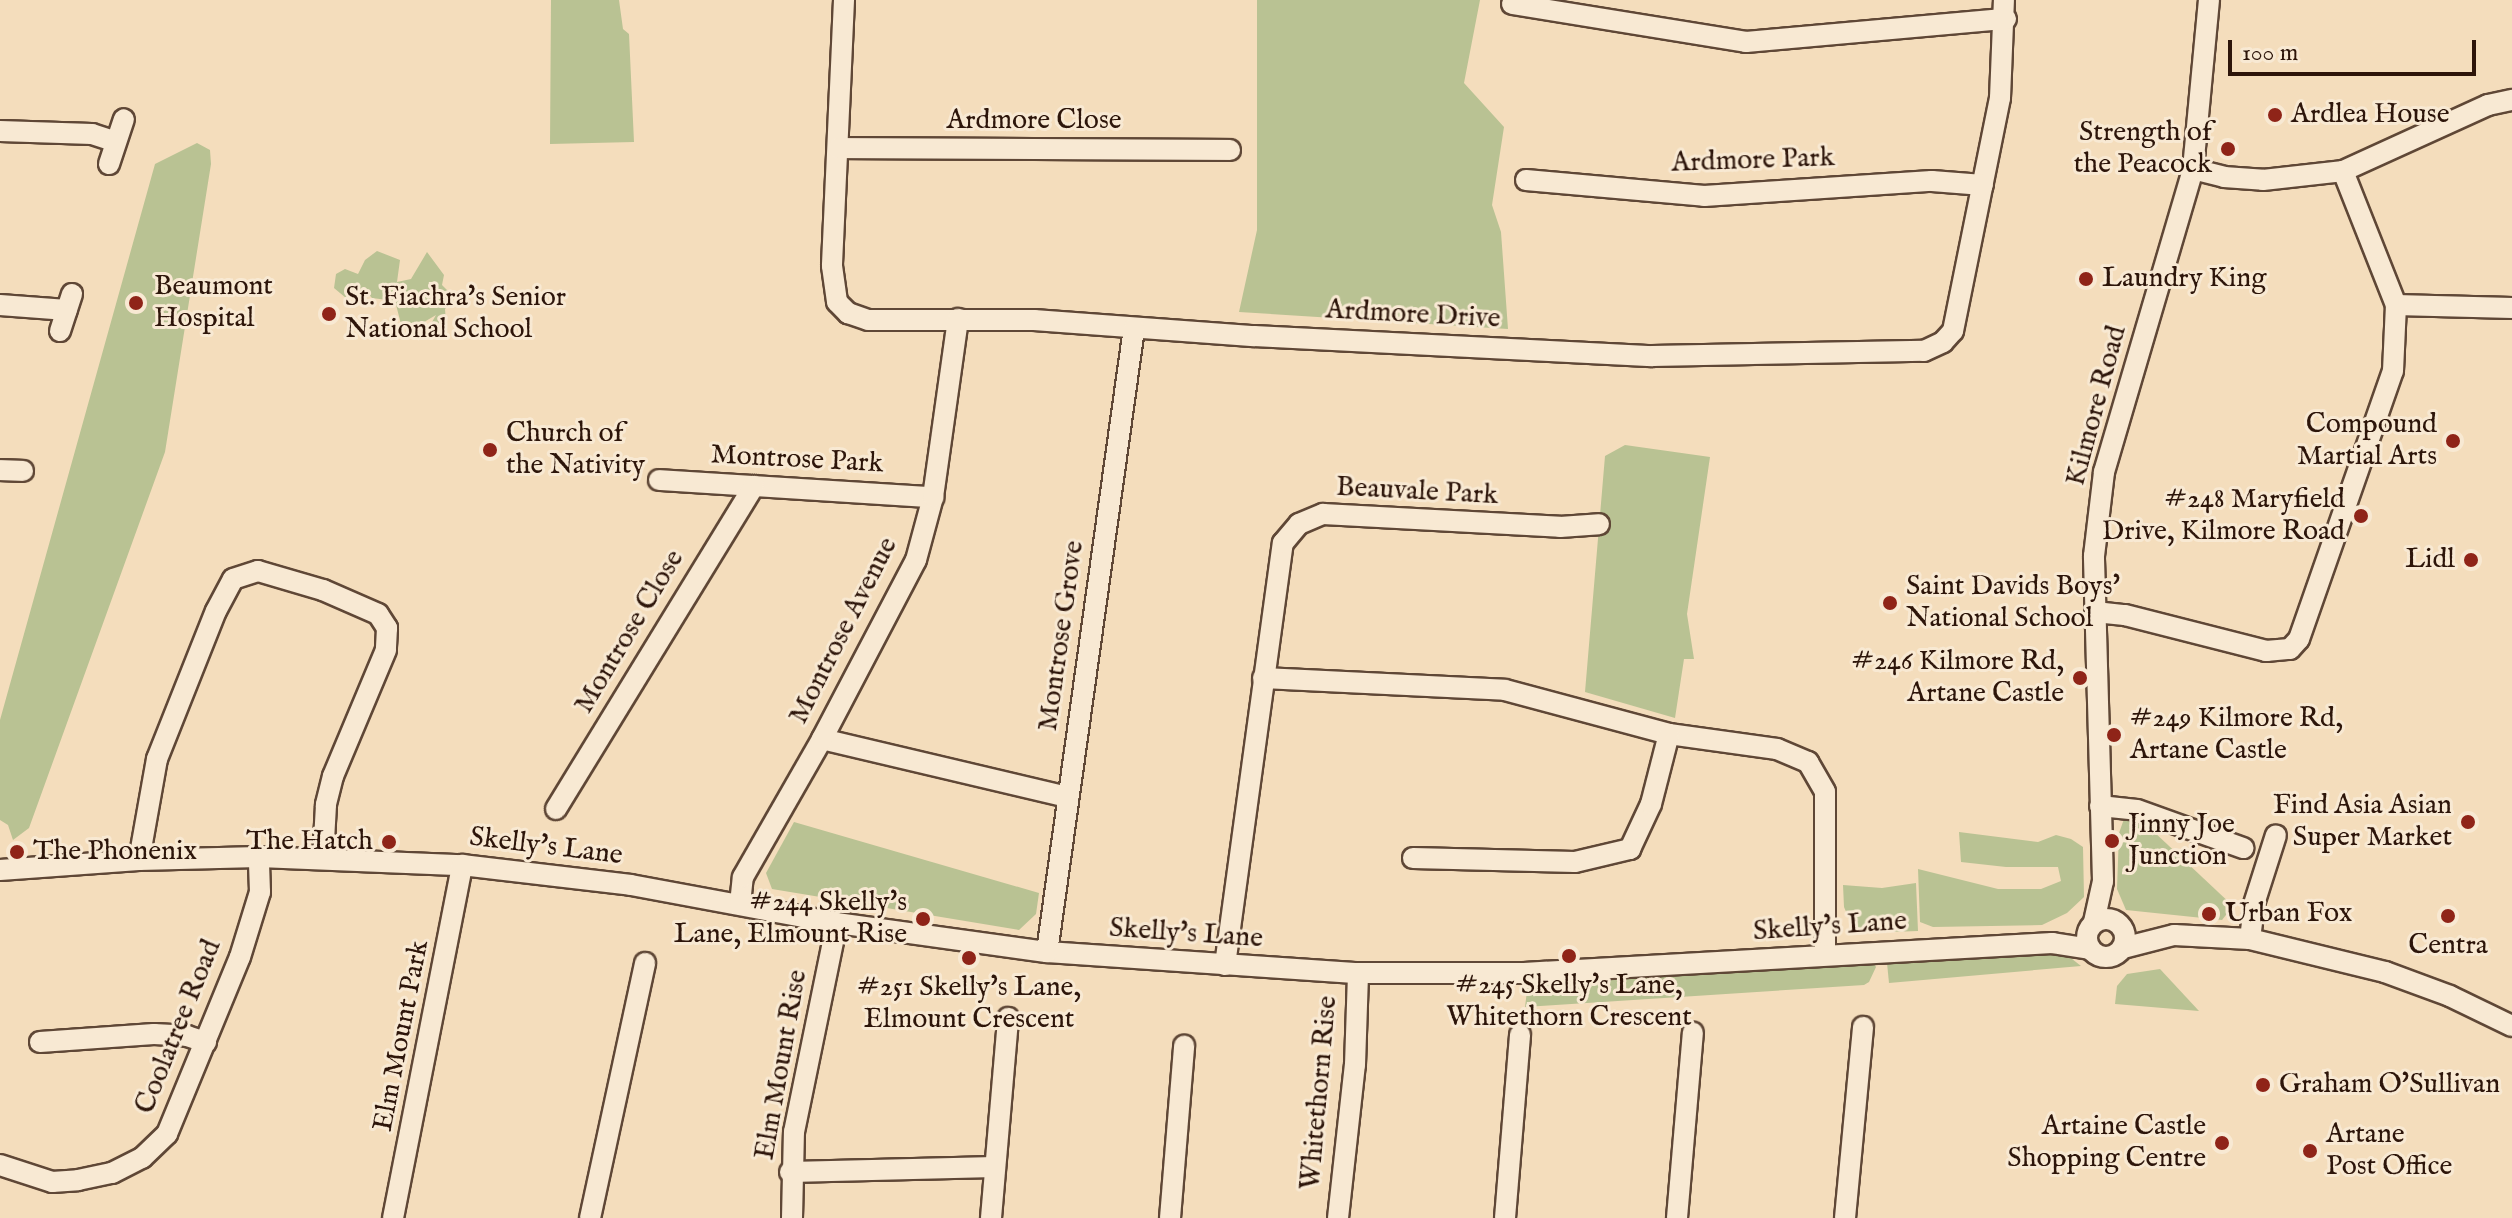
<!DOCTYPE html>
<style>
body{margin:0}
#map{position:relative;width:2512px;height:1218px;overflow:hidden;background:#f4ddbc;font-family:"IM FELL English",serif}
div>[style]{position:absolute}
.green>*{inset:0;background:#b9c293}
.roads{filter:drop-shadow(2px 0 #5f4736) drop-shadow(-2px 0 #5f4736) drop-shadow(0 2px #5f4736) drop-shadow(0 -2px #5f4736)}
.minor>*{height:20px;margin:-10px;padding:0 10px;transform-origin:10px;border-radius:10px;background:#f8e9d3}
.minor>.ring{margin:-10px;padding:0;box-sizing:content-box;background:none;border:20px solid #f8e9d3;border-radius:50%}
.dots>*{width:22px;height:22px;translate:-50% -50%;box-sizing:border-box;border:4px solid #f8e9d3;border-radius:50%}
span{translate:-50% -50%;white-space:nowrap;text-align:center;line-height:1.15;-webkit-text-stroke:6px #f8e9d3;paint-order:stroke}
.poi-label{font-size:28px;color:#2d150a}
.left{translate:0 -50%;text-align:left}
.right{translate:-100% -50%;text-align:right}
.street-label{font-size:28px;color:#2d150a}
.scale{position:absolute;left:2228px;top:40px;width:248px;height:36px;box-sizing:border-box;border:4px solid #2d150a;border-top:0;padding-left:10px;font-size:24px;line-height:28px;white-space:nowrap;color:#2d150a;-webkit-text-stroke:6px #f8e9d3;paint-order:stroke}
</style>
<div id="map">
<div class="green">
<div style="clip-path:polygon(551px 0,619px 0,623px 29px,629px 34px,634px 142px,550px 144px)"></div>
<div style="clip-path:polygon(1257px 0,1480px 0,1464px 83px,1504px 127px,1492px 205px,1501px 232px,1508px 329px,1239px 312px,1257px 230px)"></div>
<div style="clip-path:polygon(197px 143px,210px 150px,211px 164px,165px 452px,29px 828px,13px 840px,8px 825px,0 820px,0 720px,155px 164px)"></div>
<div style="clip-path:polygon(377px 251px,400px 260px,397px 282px,411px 279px,427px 252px,444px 275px,442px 285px,455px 298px,445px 309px,446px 323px,437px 331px,424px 336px,436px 315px,414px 328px,401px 324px,395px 301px,372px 298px,364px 289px,346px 298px,334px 288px,336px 274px,345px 269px,358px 274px,365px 260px)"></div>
<div style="clip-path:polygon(1625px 445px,1710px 457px,1687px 614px,1694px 659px,1684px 659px,1675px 718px,1585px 692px,1605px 456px)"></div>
<div style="clip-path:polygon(2136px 815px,2233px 906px,2222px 920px,2126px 910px,2117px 889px,2119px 833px,2124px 819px)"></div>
<div style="clip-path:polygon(794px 822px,1039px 893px,1036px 914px,1019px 930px,772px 889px,766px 873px)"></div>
<div style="clip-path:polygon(1959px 832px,2038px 842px,2056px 835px,2071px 839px,2083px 847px,2084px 897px,2067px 913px,2042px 925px,1933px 927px,1920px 922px,1918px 869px,1998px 889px,2041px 889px,2061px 881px,2058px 867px,2006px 867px,1961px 862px)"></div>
<div style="clip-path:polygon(1916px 883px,1918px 931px,1861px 933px,1852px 926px,1844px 907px,1843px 885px,1882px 888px)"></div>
<div style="clip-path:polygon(2046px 951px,2067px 955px,2081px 966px,1889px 983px,1887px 963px)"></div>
<div style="clip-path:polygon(1873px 962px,1876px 967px,1869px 982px,1864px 985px,1525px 1007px,1528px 983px,1681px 976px)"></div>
<div style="clip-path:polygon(2160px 969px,2199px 1011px,2115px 1004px,2117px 986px,2127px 974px)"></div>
</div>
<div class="roads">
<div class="minor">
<div style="left:844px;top:0;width:266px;rotate:92.6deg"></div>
<div style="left:832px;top:266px;width:36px;rotate:82deg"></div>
<div style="left:837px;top:302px;width:16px;rotate:45deg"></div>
<div style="left:848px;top:313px;width:21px;rotate:19deg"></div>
<div style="left:868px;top:320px;width:166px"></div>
<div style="left:1034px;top:320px;width:221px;rotate:4.2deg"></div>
<div style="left:1254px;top:336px;width:399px;rotate:2.9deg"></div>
<div style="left:1652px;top:356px;width:272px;rotate:-1.1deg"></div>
<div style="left:1924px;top:351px;width:21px;rotate:-25deg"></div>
<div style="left:1943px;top:342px;width:15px;rotate:-48deg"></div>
<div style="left:1953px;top:331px;width:238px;rotate:-78.6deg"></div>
<div style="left:2000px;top:98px;width:98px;rotate:-87.7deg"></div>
<div style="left:1512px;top:4px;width:237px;rotate:9.2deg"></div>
<div style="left:1746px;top:42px;width:261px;rotate:-5.1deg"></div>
<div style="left:0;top:131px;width:92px;rotate:1.9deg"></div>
<div style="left:92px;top:134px;width:25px;rotate:18deg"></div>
<div style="left:838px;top:148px;width:392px;rotate:0.3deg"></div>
<div style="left:109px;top:164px;width:47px;rotate:-71.6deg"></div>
<div style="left:2193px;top:169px;width:32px;rotate:14deg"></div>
<div style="left:2224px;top:177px;width:39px;rotate:4deg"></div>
<div style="left:2263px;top:180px;width:81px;rotate:-6.4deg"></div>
<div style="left:2343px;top:171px;width:159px;rotate:-24.5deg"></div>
<div style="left:2488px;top:105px;width:25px;rotate:-12deg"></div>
<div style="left:1526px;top:180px;width:179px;rotate:5.1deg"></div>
<div style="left:1704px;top:196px;width:228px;rotate:-3.8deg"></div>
<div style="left:1932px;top:181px;width:51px;rotate:4.5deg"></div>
<div style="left:0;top:305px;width:67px;rotate:4.3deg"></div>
<div style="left:2396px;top:305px;width:116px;rotate:1.5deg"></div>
<div style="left:60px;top:331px;width:39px;rotate:-72deg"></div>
<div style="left:0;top:470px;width:23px;rotate:2deg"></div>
<div style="left:659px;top:480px;width:275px;rotate:3.6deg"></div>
<div style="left:2095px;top:612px;width:30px;rotate:6deg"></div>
<div style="left:2125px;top:615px;width:146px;rotate:14.3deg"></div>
<div style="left:2266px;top:651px;width:24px;rotate:-5deg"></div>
<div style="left:2290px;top:649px;width:13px;rotate:-48deg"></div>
<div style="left:2299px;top:639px;width:284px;rotate:-70.7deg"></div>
<div style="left:2393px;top:371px;width:66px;rotate:-87.4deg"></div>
<div style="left:2396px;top:305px;width:144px;rotate:-111.6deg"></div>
<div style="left:1263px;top:678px;width:242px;rotate:2.8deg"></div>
<div style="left:1505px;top:690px;width:170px;rotate:15deg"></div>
<div style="left:1669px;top:734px;width:109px;rotate:7.9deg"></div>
<div style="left:1777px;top:749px;width:34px;rotate:23deg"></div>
<div style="left:1808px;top:762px;width:34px;rotate:60deg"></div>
<div style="left:1825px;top:792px;width:163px;rotate:90deg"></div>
<div style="left:822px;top:739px;width:253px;rotate:13.3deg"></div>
<div style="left:2100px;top:806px;width:37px;rotate:6deg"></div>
<div style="left:2137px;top:810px;width:113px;rotate:19.7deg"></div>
<div style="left:556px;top:809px;width:379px;rotate:-58.5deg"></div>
<div style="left:1413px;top:858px;width:162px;rotate:1.4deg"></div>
<div style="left:1575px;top:862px;width:57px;rotate:-13.3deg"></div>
<div style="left:1630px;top:849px;width:50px;rotate:-65deg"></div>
<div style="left:1651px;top:804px;width:72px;rotate:-75.6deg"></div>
<div style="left:139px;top:860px;width:103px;rotate:-79.9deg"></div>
<div style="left:157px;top:759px;width:159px;rotate:-68.3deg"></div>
<div style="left:216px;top:611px;width:36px;rotate:-62deg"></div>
<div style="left:233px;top:579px;width:26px;rotate:-18deg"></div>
<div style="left:258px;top:571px;width:68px;rotate:16.3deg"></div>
<div style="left:323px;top:590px;width:60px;rotate:23.6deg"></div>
<div style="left:378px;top:614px;width:17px;rotate:57deg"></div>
<div style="left:387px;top:628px;width:22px;rotate:93deg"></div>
<div style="left:386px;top:650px;width:137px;rotate:112.8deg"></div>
<div style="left:333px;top:776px;width:30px;rotate:104deg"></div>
<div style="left:326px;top:805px;width:53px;rotate:93.2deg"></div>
<div style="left:0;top:870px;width:139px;rotate:-4.1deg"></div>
<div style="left:139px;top:860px;width:120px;rotate:-1.4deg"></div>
<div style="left:259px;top:857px;width:203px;rotate:2.3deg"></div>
<div style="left:462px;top:865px;width:170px;rotate:6.7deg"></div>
<div style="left:631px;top:885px;width:209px;rotate:10.5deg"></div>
<div style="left:837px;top:923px;width:212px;rotate:7.9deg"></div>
<div style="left:1047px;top:952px;width:312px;rotate:3.9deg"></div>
<div style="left:1358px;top:973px;width:166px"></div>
<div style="left:1524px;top:973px;width:529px;rotate:-3.25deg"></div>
<div style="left:2052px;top:943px;width:38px;rotate:9deg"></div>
<div style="left:740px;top:904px;width:27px;rotate:-84deg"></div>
<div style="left:743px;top:877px;width:159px;rotate:-60.2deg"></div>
<div style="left:822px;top:739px;width:202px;rotate:-62.3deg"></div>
<div style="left:916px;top:560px;width:65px;rotate:-74.9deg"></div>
<div style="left:933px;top:497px;width:180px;rotate:-82deg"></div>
<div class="ring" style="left:2087px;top:919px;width:18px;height:18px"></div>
<div style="left:2094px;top:922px;width:42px;rotate:-77.6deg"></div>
<div style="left:2103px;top:881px;width:325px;rotate:-91.6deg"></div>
<div style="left:2094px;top:556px;width:85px;rotate:-83.2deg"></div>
<div style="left:2104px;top:472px;width:316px;rotate:-73.6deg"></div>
<div style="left:2193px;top:169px;width:170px;rotate:-84.6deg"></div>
<div style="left:2250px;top:939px;width:35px;rotate:-83deg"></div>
<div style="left:2254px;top:904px;width:72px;rotate:-72.3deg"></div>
<div style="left:2123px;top:948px;width:53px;rotate:-14.3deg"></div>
<div style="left:2174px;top:935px;width:76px;rotate:3deg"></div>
<div style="left:2250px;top:939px;width:139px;rotate:13.7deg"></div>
<div style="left:2385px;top:972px;width:69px;rotate:20.3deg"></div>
<div style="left:2450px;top:996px;width:69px;rotate:25.8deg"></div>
<div style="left:1047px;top:952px;width:630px;rotate:-82.06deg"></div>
<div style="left:1225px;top:965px;width:426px;rotate:-82.2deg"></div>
<div style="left:1283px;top:543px;width:25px;rotate:-50deg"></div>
<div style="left:1299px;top:524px;width:26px;rotate:-23deg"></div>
<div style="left:1323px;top:514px;width:237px;rotate:3.1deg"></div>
<div style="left:1560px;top:527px;width:39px;rotate:-4deg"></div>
<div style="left:40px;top:1042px;width:114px;rotate:-4deg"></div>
<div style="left:154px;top:1034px;width:33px;rotate:3deg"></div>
<div style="left:187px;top:1036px;width:20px;rotate:18deg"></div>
<div style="left:0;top:1165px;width:55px;rotate:18.1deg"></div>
<div style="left:52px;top:1182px;width:26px;rotate:-4deg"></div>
<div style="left:78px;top:1180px;width:35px;rotate:-12deg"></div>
<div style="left:112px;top:1173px;width:34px;rotate:-27deg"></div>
<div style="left:142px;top:1158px;width:35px;rotate:-44deg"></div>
<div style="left:167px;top:1134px;width:191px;rotate:-67.6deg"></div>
<div style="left:240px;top:957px;width:68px;rotate:-72.9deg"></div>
<div style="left:260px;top:892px;width:35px;rotate:-92deg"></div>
<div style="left:790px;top:1172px;width:205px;rotate:-1.4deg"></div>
<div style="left:393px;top:1218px;width:360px;rotate:-78.9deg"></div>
<div style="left:590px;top:1218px;width:261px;rotate:-77.8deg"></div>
<div style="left:792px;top:1218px;width:86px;rotate:-88.7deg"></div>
<div style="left:794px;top:1132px;width:213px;rotate:-78.4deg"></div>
<div style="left:991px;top:1218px;width:201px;rotate:-85.1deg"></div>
<div style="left:1170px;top:1218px;width:173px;rotate:-85.3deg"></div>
<div style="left:1338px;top:1218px;width:154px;rotate:-83.7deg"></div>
<div style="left:1355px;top:1065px;width:92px;rotate:-88.1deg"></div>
<div style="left:1505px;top:1218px;width:184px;rotate:-85.3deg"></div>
<div style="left:1677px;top:1218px;width:186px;rotate:-85.1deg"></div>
<div style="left:1845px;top:1218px;width:192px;rotate:-84.6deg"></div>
</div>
</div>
<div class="dots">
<div style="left:2275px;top:115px;background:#8f2418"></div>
<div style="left:2228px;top:149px;background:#8f2418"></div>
<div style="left:2086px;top:279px;background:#8f2418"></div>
<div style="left:136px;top:303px;background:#8f2418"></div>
<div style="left:329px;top:314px;background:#8f2418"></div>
<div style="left:2453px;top:441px;background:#8f2418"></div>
<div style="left:490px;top:450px;background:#8f2418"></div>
<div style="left:2361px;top:516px;background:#8f2418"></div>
<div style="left:2471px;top:560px;background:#8f2418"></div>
<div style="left:1890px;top:603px;background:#8f2418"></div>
<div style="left:2080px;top:678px;background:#8f2418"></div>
<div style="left:2114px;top:735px;background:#8f2418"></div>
<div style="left:2468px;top:822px;background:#8f2418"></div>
<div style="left:2112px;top:841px;background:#8f2418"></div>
<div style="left:389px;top:842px;background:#8f2418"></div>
<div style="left:17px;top:852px;background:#8f2418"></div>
<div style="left:2209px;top:914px;background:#8f2418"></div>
<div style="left:2448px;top:916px;background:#8f2418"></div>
<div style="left:923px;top:919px;background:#8f2418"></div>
<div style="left:1569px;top:956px;background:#8f2418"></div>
<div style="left:969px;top:958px;background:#8f2418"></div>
<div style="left:2263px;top:1085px;background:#8f2418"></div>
<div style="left:2222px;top:1143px;background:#8f2418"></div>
<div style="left:2310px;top:1151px;background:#8f2418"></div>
</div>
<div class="poi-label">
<span class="left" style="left:2291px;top:115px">Ardlea House</span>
<span class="right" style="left:2212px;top:149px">Strength of<br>the Peacock</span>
<span class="left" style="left:2102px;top:279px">Laundry King</span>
<span class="left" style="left:154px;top:303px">Beaumont<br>Hospital</span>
<span class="left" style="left:345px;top:314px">St. Fiachra's Senior<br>National School</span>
<span class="right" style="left:2437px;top:441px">Compound<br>Martial Arts</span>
<span class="left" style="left:506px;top:450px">Church of<br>the Nativity</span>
<span class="right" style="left:2345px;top:516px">#248 Maryfield<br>Drive, Kilmore Road</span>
<span class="right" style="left:2455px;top:560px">Lidl</span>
<span class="left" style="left:1906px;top:603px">Saint Davids Boys'<br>National School</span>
<span class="right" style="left:2064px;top:678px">#246 Kilmore Rd,<br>Artane Castle</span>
<span class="left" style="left:2130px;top:735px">#249 Kilmore Rd,<br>Artane Castle</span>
<span class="right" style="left:2452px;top:822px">Find Asia Asian<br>Super Market</span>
<span class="left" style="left:2128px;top:841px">Jinny Joe<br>Junction</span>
<span class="right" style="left:373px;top:842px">The Hatch</span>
<span class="left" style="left:33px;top:852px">The Phonenix</span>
<span class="right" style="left:907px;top:919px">#244 Skelly's<br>Lane, Elmount Rise</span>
<span class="left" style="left:2225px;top:914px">Urban Fox</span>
<span style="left:2448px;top:946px">Centra</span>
<span style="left:1569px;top:1002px">#245 Skelly's Lane,<br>Whitethorn Crescent</span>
<span style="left:969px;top:1004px">#251 Skelly's Lane,<br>Elmount Crescent</span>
<span class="left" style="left:2279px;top:1085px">Graham O'Sullivan</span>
<span class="right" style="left:2206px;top:1143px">Artaine Castle<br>Shopping Centre</span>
<span class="left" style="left:2326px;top:1151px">Artane<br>Post Office</span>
</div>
<div class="street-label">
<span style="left:1034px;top:121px">Ardmore Close</span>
<span style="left:1753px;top:161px;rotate:-2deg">Ardmore Park</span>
<span style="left:1413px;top:315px;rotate:3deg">Ardmore Drive</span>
<span style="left:2097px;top:406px;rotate:-75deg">Kilmore Road</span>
<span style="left:797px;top:460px;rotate:3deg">Montrose Park</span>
<span style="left:1417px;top:492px;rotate:3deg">Beauvale Park</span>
<span style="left:844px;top:631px;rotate:-63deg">Montrose Avenue</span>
<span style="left:630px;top:632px;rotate:-59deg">Montrose Close</span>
<span style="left:1062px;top:636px;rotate:-82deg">Montrose Grove</span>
<span style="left:546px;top:847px;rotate:7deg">Skelly's Lane</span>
<span style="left:1830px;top:927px;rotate:-4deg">Skelly's Lane</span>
<span style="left:1186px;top:934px;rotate:4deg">Skelly's Lane</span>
<span style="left:179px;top:1027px;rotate:-68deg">Coolatree Road</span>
<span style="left:402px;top:1036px;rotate:-79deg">Elm Mount Park</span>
<span style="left:782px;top:1065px;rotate:-80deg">Elm Mount Rise</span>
<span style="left:1320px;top:1093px;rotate:-85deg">Whitethorn Rise</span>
</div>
<div class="scale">100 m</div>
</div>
